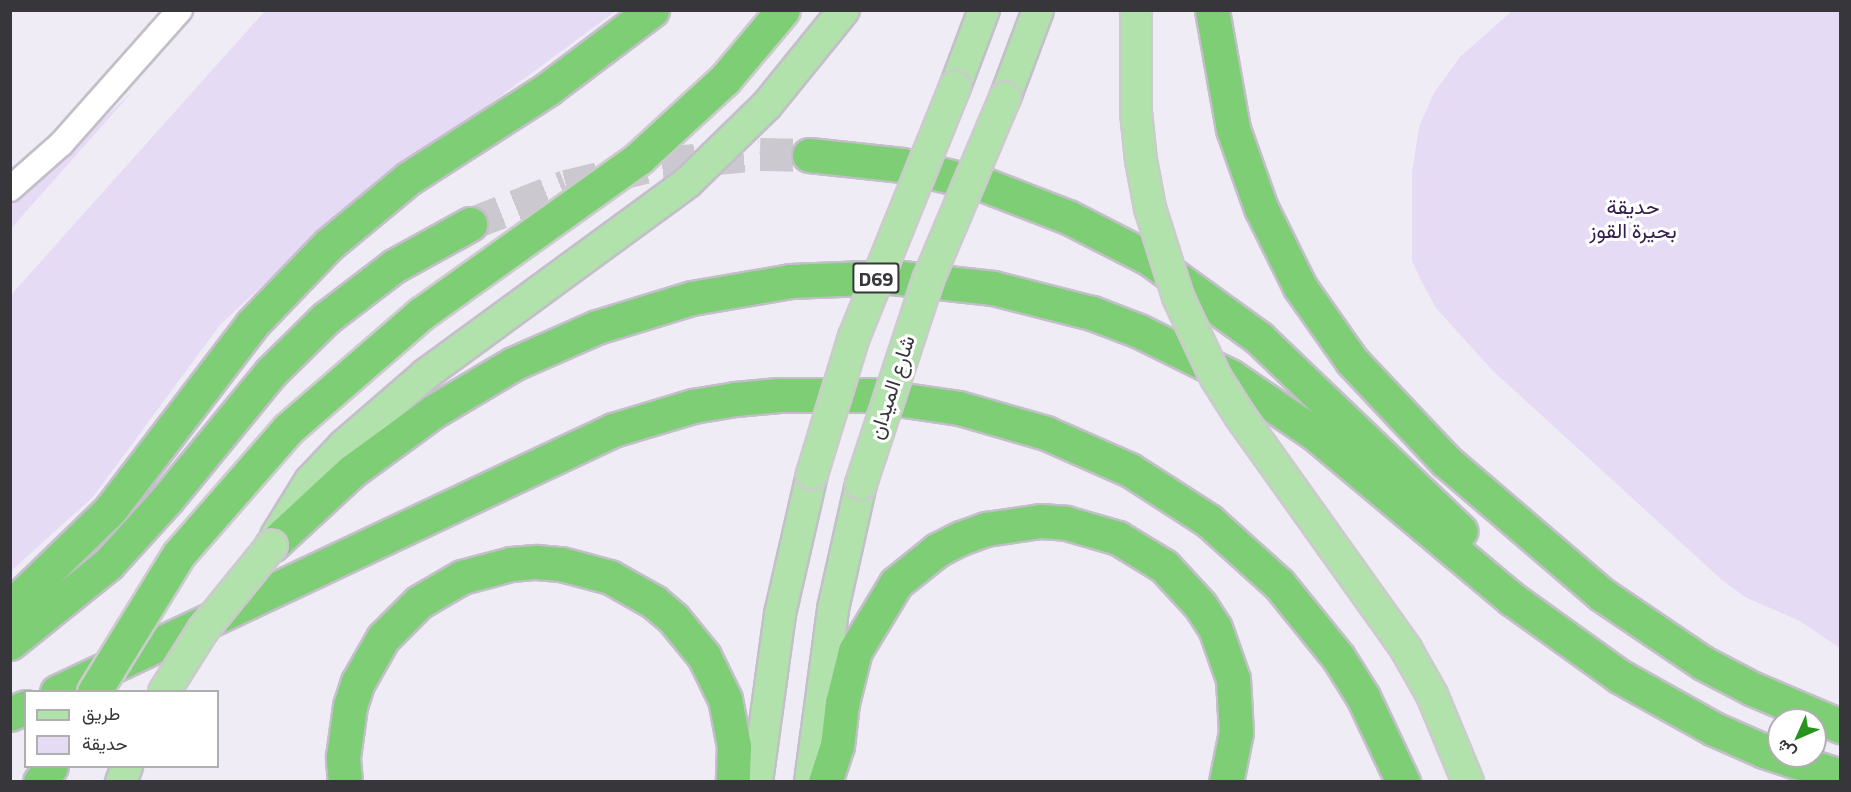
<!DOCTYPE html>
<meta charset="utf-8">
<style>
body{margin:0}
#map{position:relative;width:1851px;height:792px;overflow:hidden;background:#f0ecf6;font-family:"Titillium Web",Vazirmatn,sans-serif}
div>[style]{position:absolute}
.green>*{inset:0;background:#e5dbf5}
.highway-tunnel>*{height:33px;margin-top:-16.5px;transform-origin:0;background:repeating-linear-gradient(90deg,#cbc8d0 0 33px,transparent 0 49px)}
.roads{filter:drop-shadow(2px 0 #c3bfc9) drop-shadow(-2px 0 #c3bfc9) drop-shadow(0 2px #c3bfc9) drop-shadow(0 -2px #c3bfc9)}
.minor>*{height:24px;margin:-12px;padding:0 12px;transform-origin:12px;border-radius:12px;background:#fff}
.major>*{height:30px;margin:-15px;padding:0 15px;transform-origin:15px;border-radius:15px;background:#b1e2ac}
.highway>*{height:33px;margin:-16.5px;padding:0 16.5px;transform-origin:16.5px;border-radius:16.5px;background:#7dce74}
.bridges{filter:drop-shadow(2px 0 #cbcbcc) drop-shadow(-2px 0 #cbcbcc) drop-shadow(0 2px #cbcbcc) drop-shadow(0 -2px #cbcbcc)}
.major-bridge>*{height:30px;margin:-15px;padding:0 15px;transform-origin:15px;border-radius:15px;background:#b1e2ac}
.highway-bridge>*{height:33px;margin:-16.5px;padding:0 16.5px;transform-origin:16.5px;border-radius:16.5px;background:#7dce74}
span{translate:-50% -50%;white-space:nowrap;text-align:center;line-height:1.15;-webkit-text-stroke:6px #fff;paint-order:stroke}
.shield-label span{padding:2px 4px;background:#fff;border:2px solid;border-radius:4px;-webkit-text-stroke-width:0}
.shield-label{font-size:20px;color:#37363a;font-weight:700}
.park-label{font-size:21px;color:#35204c}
.street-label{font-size:21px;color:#37363a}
.frame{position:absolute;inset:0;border:12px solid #37363a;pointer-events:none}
.legend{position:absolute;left:24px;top:690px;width:195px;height:78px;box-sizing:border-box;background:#fff;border:2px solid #afafb0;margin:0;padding:8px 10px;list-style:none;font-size:18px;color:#37363a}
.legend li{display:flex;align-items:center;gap:12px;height:30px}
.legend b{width:30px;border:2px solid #afafb0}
.north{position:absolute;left:1767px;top:708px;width:60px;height:60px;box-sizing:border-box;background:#fff;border:2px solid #afafb0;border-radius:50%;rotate:225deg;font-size:16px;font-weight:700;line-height:24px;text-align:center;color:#37363a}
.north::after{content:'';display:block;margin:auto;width:21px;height:27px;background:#28941e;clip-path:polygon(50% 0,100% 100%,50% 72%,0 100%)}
</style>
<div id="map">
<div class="green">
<div style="clip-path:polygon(1513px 10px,1840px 11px,1840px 648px,1800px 621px,1745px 597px,1722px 580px,1493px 371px,1436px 308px,1423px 284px,1412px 261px,1412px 172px,1419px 127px,1434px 93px,1460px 57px)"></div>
<div style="clip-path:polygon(265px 11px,616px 11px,332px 220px,220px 325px,93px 497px,11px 571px,10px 296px)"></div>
<div style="clip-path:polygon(133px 91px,23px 215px,11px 229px,11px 205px)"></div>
</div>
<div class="highway-tunnel">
<div style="left:470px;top:224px;width:103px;rotate:-21.6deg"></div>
<div style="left:566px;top:186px;width:99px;rotate:-13.5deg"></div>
<div style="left:662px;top:163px;width:98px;rotate:-5.2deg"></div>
<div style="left:760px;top:154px;width:49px;rotate:1.2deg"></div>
</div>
<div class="roads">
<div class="minor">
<div style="left:10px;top:189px;width:68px;rotate:-41.4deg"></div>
<div style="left:61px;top:144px;width:179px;rotate:-48.4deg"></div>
</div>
<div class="major">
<div style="left:955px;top:87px;width:82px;rotate:-69.4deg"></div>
<div style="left:1005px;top:98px;width:94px;rotate:-69.4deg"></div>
<div style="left:276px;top:536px;width:65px;rotate:-58.3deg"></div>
<div style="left:310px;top:481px;width:50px;rotate:-46.6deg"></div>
<div style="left:344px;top:445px;width:108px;rotate:-40.9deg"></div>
<div style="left:426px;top:374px;width:325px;rotate:-36.2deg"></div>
<div style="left:688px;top:182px;width:110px;rotate:-44.3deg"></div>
<div style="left:767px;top:105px;width:122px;rotate:-51deg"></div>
<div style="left:121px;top:782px;width:17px;rotate:-69deg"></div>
<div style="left:757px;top:782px;width:170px;rotate:-82.2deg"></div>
<div style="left:780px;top:614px;width:144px;rotate:-77.1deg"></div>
<div style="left:810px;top:782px;width:175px;rotate:-82.4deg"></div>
<div style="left:833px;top:609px;width:128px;rotate:-77.4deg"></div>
</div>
<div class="highway">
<div style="left:1212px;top:10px;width:121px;rotate:80deg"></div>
<div style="left:1233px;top:129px;width:84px;rotate:70.5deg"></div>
<div style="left:1261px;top:208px;width:88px;rotate:63.7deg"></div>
<div style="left:1300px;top:287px;width:90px;rotate:54.9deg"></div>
<div style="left:1352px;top:361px;width:137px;rotate:46.8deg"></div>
<div style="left:1446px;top:461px;width:204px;rotate:40.6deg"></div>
<div style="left:1601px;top:594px;width:123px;rotate:34.1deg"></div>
<div style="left:1703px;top:663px;width:56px;rotate:27.5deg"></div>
<div style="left:1753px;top:689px;width:95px;rotate:23deg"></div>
<div style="left:809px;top:155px;width:94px;rotate:6.1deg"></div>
<div style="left:902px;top:165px;width:85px;rotate:13.5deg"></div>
<div style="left:985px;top:185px;width:89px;rotate:21.1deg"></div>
<div style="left:1068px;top:217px;width:92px;rotate:27.1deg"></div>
<div style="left:1150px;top:259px;width:135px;rotate:35.9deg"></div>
<div style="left:1259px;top:338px;width:279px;rotate:43.8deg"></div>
<div style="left:272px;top:545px;width:109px;rotate:-42.8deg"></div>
<div style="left:352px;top:471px;width:102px;rotate:-36.2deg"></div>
<div style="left:434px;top:411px;width:92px;rotate:-30.7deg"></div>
<div style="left:513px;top:364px;width:92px;rotate:-23.8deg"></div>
<div style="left:597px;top:327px;width:99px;rotate:-17deg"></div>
<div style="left:692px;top:298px;width:99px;rotate:-9.8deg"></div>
<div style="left:790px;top:281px;width:102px;rotate:-2.2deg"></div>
<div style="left:892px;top:277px;width:102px;rotate:6.2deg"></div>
<div style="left:993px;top:288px;width:102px;rotate:14.2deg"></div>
<div style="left:1092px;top:313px;width:50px;rotate:21deg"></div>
<div style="left:1139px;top:331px;width:102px;rotate:26.3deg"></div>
<div style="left:1230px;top:376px;width:102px;rotate:34.2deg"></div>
<div style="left:1314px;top:433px;width:258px;rotate:40deg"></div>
<div style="left:1512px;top:599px;width:132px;rotate:35.7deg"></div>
<div style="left:1619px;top:676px;width:109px;rotate:29.2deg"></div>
<div style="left:1714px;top:729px;width:55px;rotate:23.7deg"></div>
<div style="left:1764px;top:751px;width:80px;rotate:18.2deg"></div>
<div style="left:10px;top:607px;width:139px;rotate:-44.1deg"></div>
<div style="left:110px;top:510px;width:234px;rotate:-52.6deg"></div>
<div style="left:252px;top:324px;width:110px;rotate:-46.1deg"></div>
<div style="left:328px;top:245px;width:105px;rotate:-39.6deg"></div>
<div style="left:409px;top:178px;width:166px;rotate:-32.7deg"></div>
<div style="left:549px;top:88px;width:129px;rotate:-37.1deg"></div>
<div style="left:10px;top:643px;width:126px;rotate:-38.9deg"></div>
<div style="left:108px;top:564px;width:88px;rotate:-47.8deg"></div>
<div style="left:167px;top:499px;width:163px;rotate:-50.7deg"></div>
<div style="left:270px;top:373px;width:78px;rotate:-44.5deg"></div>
<div style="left:326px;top:318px;width:86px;rotate:-37.4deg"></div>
<div style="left:394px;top:266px;width:87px;rotate:-28.9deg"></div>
<div style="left:57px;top:692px;width:615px;rotate:-25.23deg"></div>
<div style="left:613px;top:430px;width:84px;rotate:-16.7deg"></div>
<div style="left:693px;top:406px;width:43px;rotate:-9.5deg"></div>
<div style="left:735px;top:399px;width:44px;rotate:-5.2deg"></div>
<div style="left:779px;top:395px;width:91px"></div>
<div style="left:870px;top:395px;width:90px;rotate:8.3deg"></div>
<div style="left:959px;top:408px;width:91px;rotate:16deg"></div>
<div style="left:1046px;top:433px;width:92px;rotate:23.8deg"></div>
<div style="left:1130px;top:470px;width:94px;rotate:32.8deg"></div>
<div style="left:1209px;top:521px;width:94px;rotate:42deg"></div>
<div style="left:1279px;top:584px;width:94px;rotate:51.1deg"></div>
<div style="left:1338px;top:657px;width:47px;rotate:58deg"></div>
<div style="left:1363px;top:697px;width:94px;rotate:64.8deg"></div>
<div style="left:10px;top:714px;width:17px;rotate:-24deg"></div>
<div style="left:40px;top:782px;width:19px;rotate:-55deg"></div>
<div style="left:345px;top:782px;width:25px;rotate:-95deg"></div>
<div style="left:343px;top:757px;width:51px;rotate:-82.2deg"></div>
<div style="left:350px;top:706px;width:25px;rotate:-72deg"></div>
<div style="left:358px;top:682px;width:51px;rotate:-60.4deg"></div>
<div style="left:383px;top:638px;width:51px;rotate:-45deg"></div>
<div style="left:419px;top:602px;width:50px;rotate:-30.2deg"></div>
<div style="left:462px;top:577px;width:51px;rotate:-14.9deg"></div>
<div style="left:511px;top:564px;width:25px;rotate:-5deg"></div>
<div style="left:536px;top:562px;width:25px;rotate:5deg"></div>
<div style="left:561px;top:564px;width:51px;rotate:14.9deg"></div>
<div style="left:610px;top:577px;width:51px;rotate:29.6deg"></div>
<div style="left:654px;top:602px;width:25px;rotate:40deg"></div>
<div style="left:673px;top:618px;width:49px;rotate:50.8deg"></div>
<div style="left:704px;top:656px;width:48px;rotate:64deg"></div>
<div style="left:725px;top:699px;width:48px;rotate:79.2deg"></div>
<div style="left:734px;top:746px;width:36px;rotate:92deg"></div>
<div style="left:825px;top:782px;width:38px;rotate:-72deg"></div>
<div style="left:837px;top:746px;width:43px;rotate:-83.4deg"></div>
<div style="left:842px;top:703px;width:54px;rotate:-76deg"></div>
<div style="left:855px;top:651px;width:79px;rotate:-58.9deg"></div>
<div style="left:896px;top:583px;width:53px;rotate:-38.8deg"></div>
<div style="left:937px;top:550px;width:27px;rotate:-27deg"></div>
<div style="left:961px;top:538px;width:27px;rotate:-20deg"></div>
<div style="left:986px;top:529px;width:55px;rotate:-8.4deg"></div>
<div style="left:1040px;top:521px;width:26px;rotate:4deg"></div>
<div style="left:1066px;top:523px;width:54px;rotate:16.1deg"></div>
<div style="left:1118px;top:538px;width:54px;rotate:31.3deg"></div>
<div style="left:1164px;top:566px;width:53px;rotate:47.3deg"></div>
<div style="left:1200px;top:605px;width:27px;rotate:57deg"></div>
<div style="left:1215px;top:628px;width:54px;rotate:70.6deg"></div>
<div style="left:1233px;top:679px;width:53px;rotate:86.8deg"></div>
<div style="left:1236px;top:732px;width:51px;rotate:101.3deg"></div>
</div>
</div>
<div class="bridges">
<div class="major-bridge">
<div style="left:1136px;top:15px;width:97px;rotate:90deg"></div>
<div style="left:1136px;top:112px;width:48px;rotate:84.1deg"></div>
<div style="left:1141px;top:160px;width:49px;rotate:79.4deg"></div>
<div style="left:1150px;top:208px;width:93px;rotate:72.5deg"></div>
<div style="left:1178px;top:297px;width:89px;rotate:64.9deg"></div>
<div style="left:1216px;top:378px;width:45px;rotate:57.7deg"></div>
<div style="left:1240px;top:416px;width:286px;rotate:54.5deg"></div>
<div style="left:1406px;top:649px;width:53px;rotate:60.5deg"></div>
<div style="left:1432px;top:695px;width:94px;rotate:67.5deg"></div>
<div style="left:812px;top:474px;width:143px;rotate:-73deg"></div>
<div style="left:854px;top:337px;width:270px;rotate:-68deg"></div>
<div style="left:861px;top:484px;width:215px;rotate:-71.8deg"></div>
<div style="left:928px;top:280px;width:198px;rotate:-67.1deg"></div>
<div style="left:164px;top:692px;width:73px;rotate:-57.8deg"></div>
<div style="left:203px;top:630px;width:109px;rotate:-50.9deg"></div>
</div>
<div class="highway-bridge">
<div style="left:94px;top:692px;width:162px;rotate:-58.4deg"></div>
<div style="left:179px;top:554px;width:166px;rotate:-48.9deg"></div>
<div style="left:288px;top:429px;width:177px;rotate:-40.9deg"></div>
<div style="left:422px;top:313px;width:267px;rotate:-35.5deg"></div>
<div style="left:639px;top:158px;width:117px;rotate:-42.6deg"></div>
<div style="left:725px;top:79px;width:90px;rotate:-50deg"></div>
</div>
</div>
<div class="shield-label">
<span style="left:876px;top:278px">D69</span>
</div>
<div class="park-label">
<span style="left:1633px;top:218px">حديقة<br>بحيرة القوز</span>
</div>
<div class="street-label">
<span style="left:891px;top:387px;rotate:-72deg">شارع الميدان</span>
</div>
<div class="frame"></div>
<ul class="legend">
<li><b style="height:8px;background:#b1e2ac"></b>طريق</li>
<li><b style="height:16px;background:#e5dbf5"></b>حديقة</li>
</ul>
<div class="north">ش</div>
</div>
